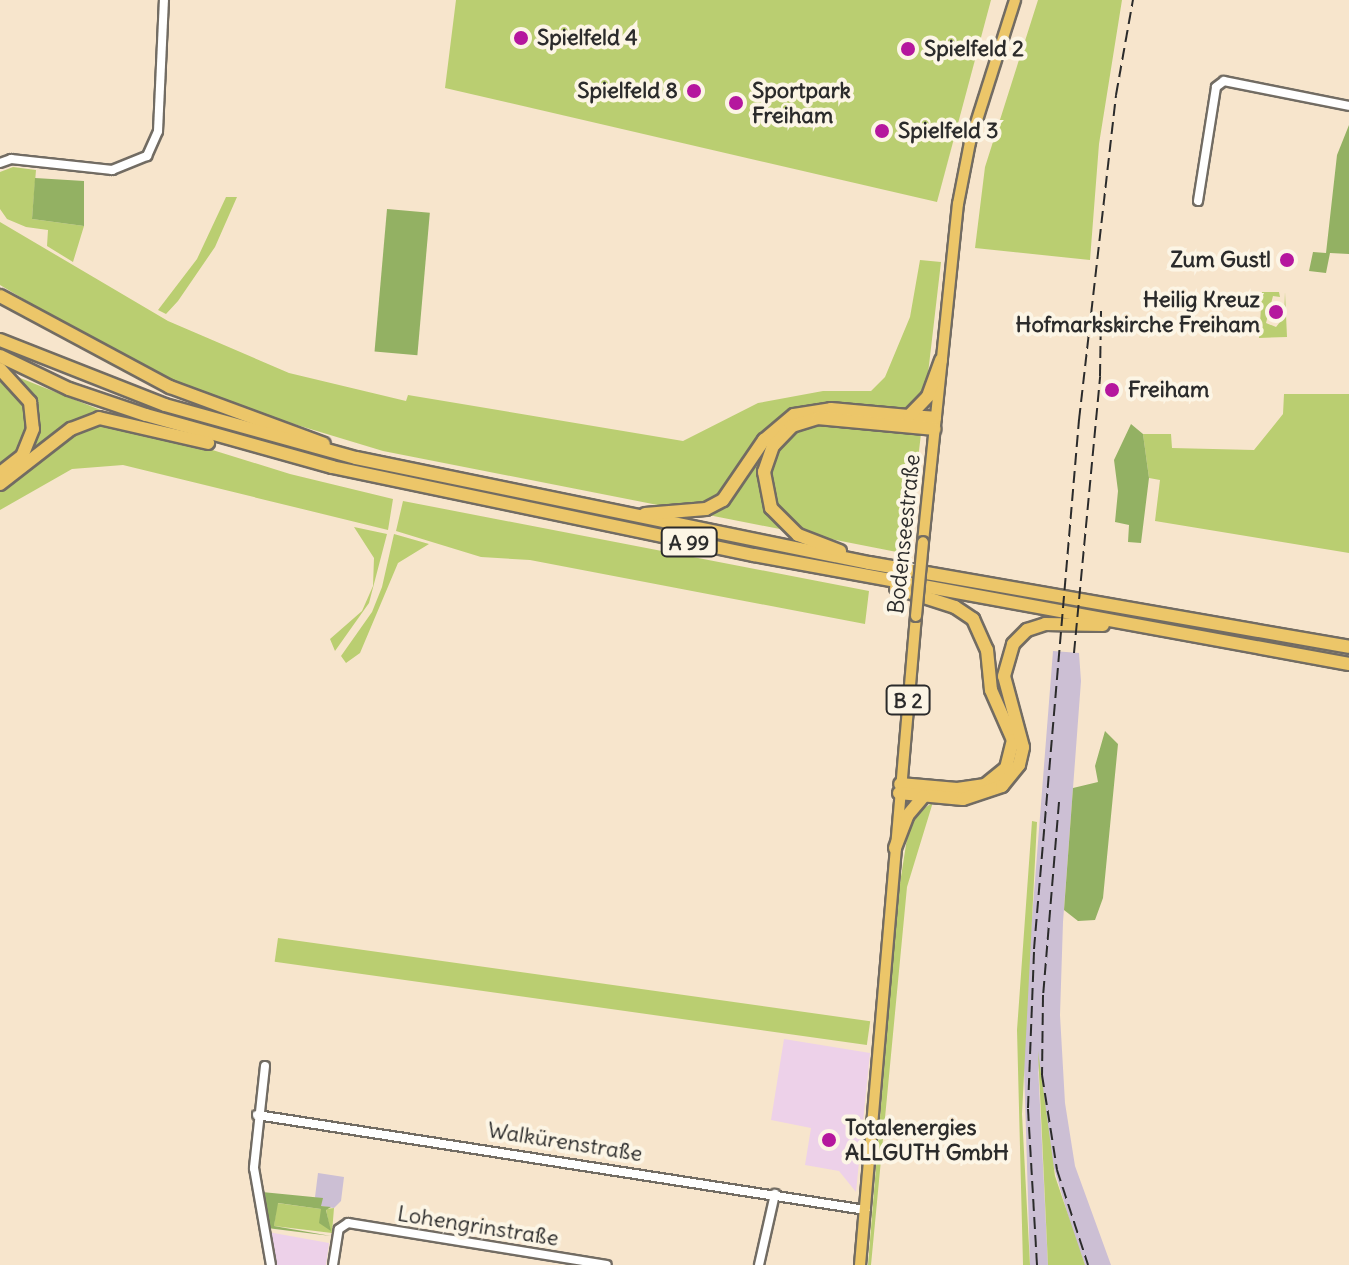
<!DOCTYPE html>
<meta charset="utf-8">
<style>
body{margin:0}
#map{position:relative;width:1349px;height:1265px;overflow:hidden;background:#f7e5cc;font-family:Delius,sans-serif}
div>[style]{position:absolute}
.built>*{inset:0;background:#edd1e9}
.industrial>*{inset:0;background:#ccbfd4}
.green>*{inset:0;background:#bace71;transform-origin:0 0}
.forest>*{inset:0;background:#93b163;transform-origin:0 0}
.roads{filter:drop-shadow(2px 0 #726c63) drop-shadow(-2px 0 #726c63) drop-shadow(0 2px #726c63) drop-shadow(0 -2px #726c63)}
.minor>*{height:8px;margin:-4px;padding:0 4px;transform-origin:4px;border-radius:4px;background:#fff}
.major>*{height:10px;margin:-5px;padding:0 5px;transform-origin:5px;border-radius:5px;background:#ecc669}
.highway>*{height:12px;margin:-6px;padding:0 6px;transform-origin:6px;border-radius:6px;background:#ecc669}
.rail>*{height:2px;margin-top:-1px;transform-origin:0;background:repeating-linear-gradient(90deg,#2b2b2b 0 12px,transparent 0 18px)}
.bridges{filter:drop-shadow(2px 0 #726c63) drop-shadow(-2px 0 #726c63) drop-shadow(0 2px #726c63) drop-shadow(0 -2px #726c63)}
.major-bridge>*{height:10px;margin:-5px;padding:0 5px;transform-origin:5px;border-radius:5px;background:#ecc669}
.dots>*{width:22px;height:22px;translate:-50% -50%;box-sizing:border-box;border:4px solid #fcf5e5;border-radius:50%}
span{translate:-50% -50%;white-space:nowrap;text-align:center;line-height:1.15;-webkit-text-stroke:8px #fcf5e5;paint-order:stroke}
.shield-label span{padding:2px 6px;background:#fcf5e5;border:2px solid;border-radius:6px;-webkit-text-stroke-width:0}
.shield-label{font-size:20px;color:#2b2b2b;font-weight:700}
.poi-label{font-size:22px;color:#2b2b2b;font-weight:700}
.left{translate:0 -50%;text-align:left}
.right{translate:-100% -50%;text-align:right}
.street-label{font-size:22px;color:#2b2b2b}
</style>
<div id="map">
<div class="built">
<div style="clip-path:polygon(784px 1039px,870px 1053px,856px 1192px,839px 1171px,805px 1165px,811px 1128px,771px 1120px)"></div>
<div style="clip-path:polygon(268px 1232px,329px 1243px,326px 1265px,275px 1265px)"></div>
</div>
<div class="industrial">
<div style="clip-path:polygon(1053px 651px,1079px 653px,1081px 681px,1063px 922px,1060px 1015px,1065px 1103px,1075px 1166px,1111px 1265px,1085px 1265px,1074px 1236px,1050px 1154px,1038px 1065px,1048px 1265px,1030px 1265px,1023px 1033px)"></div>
<div style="clip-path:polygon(318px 1173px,344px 1177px,341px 1201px,334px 1208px,321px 1206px,315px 1197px)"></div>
</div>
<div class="green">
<div style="clip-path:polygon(456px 0,991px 0,937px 202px,445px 88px)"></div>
<div style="clip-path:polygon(1038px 0,1122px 0,1099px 144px,1090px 260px,975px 248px,985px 167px)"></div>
<div style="clip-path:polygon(13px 167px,36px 170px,32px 219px,84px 226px,73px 262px,47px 246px,48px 230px,26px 227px,7px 219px,0 209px,0 172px)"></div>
<div style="clip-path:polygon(226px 197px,237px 197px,215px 247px,178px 301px,166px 314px,158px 310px,197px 259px)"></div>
<div style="clip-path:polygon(0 222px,168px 321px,289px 373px,406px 401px,408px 395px,683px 441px,758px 403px,823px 391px,871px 391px,885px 377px,910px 317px,920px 260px,941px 262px,907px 554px,383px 451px,201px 396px,138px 367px,0 285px)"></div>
<div style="clip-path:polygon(1262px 292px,1279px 292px,1280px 297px,1273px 296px,1266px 323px,1276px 327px,1284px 317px,1285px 292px,1287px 337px,1259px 338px)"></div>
<div style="clip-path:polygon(0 370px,161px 434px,290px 474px,393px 499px,388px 530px,123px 465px,72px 469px,0 510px)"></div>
<div style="clip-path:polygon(1284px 394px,1349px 394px,1349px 553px,1155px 521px,1160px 480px,1149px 478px,1143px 434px,1171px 434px,1172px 448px,1254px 450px,1283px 414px)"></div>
<div style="clip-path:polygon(403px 501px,869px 591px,865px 624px,530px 560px,481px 557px,396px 531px)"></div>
<div style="clip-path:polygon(354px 527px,387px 534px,369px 603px,335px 651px,330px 639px,362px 611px,373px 586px,374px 558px)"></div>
<div style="clip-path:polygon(394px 534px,429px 544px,398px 563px,360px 653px,346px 663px,341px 656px,372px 612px,382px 587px)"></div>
<div style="clip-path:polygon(933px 802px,907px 887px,871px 1265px,868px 1265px,898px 896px,910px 819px)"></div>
<div style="clip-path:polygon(1032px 821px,1037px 822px,1022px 1114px,1030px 1265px,1023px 1265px,1017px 1030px)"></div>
<div style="left:278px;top:938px;width:598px;height:24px;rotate:8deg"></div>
<div style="clip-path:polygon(1038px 1051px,1055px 1176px,1085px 1265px,1048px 1265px)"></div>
<div style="clip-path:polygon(277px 1203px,321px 1209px,330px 1230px,326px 1209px,334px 1208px,332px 1233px,274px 1226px)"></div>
</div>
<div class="forest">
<div style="clip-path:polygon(1349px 125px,1349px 254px,1330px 253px,1326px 273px,1309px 271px,1313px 252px,1326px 253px,1337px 155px)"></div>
<div style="clip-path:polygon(35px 178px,84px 181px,84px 226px,32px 219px)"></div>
<div style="left:387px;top:209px;width:43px;height:143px;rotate:5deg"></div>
<div style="clip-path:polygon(1131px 424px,1143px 434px,1149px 478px,1141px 543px,1128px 542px,1129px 525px,1115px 522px,1118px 491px,1114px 460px)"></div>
<div style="clip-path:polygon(1105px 731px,1118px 744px,1103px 898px,1095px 920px,1078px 921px,1064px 910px,1073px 788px,1098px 782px,1095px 766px)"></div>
<div style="clip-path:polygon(262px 1192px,323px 1198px,321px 1206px,331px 1207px,326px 1210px,331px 1231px,319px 1223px,321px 1209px,278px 1203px,274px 1226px,331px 1236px,267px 1228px)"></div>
</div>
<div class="roads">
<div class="minor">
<div style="left:0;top:163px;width:12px;rotate:-20deg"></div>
<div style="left:11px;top:159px;width:102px;rotate:6.2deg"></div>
<div style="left:112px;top:170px;width:38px;rotate:-22deg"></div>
<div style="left:147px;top:156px;width:27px;rotate:-66deg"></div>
<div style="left:158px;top:131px;width:131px;rotate:-87.4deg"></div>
<div style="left:1198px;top:201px;width:115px;rotate:-81deg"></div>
<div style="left:1216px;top:87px;width:10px;rotate:-37deg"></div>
<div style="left:1224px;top:81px;width:127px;rotate:11.3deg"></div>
<div style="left:265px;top:1066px;width:103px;rotate:96.2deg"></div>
<div style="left:254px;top:1168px;width:98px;rotate:80.1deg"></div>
<div style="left:257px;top:1115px;width:616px;rotate:8.87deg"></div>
<div style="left:333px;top:1265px;width:36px;rotate:-81deg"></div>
<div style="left:339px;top:1229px;width:11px;rotate:-34deg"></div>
<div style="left:348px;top:1223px;width:262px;rotate:9.2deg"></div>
<div style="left:759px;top:1265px;width:73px;rotate:-77.3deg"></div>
</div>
<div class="major">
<div style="left:923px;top:542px;width:340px;rotate:-84.1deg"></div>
<div style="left:958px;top:204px;width:63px;rotate:-79deg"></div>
<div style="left:970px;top:142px;width:149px;rotate:-72.4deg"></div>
<div style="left:860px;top:1265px;width:651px;rotate:-85.07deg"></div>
</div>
<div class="highway">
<div style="left:0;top:296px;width:193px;rotate:28.2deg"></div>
<div style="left:170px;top:387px;width:164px;rotate:20.3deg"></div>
<div style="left:0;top:340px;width:177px;rotate:21.5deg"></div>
<div style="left:165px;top:405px;width:198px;rotate:15.5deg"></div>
<div style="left:356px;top:458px;width:524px;rotate:11.57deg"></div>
<div style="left:869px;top:563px;width:487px;rotate:9.9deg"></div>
<div style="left:0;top:356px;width:76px;rotate:25.6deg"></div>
<div style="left:69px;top:389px;width:81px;rotate:18.7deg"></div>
<div style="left:146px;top:415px;width:193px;rotate:15.6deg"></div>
<div style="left:332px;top:467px;width:431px;rotate:11.8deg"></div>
<div style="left:754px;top:555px;width:605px;rotate:10.38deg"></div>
<div style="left:0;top:369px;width:45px;rotate:47.7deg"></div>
<div style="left:30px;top:402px;width:27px;rotate:84deg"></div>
<div style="left:33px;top:429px;width:29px;rotate:112deg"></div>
<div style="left:22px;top:456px;width:28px;rotate:142deg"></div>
<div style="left:909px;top:416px;width:26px;rotate:4deg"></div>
<div style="left:0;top:484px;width:90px;rotate:-37.8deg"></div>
<div style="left:71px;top:429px;width:30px;rotate:-21deg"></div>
<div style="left:99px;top:418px;width:112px;rotate:12.9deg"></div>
<div style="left:645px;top:514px;width:61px;rotate:-4.7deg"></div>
<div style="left:706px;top:509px;width:19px;rotate:-28deg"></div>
<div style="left:723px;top:500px;width:73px;rotate:-55.7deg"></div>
<div style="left:764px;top:440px;width:39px;rotate:-40deg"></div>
<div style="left:794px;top:415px;width:37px;rotate:-9deg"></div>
<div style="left:831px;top:409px;width:78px;rotate:5.1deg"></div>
<div style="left:909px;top:416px;width:28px;rotate:-46deg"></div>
<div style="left:928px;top:396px;width:38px;rotate:-70deg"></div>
<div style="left:840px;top:551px;width:45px;rotate:-159.1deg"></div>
<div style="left:798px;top:535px;width:38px;rotate:-135deg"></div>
<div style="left:771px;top:508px;width:37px;rotate:-101deg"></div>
<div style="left:764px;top:472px;width:28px;rotate:-71deg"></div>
<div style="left:773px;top:446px;width:28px;rotate:-46deg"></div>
<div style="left:792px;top:426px;width:27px;rotate:-17deg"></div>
<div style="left:818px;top:418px;width:117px;rotate:5.4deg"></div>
<div style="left:896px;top:588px;width:62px;rotate:17.9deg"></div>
<div style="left:955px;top:607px;width:22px;rotate:34deg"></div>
<div style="left:973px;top:619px;width:34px;rotate:66deg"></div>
<div style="left:987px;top:650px;width:40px;rotate:84.3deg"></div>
<div style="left:991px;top:690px;width:55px;rotate:66.3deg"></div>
<div style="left:1013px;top:740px;width:29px;rotate:104deg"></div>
<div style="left:1006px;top:768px;width:27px;rotate:141deg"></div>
<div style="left:985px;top:785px;width:28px;rotate:172deg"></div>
<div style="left:957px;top:789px;width:57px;rotate:-175deg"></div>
<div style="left:899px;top:793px;width:64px;rotate:5.4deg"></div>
<div style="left:963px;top:799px;width:41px;rotate:-18.4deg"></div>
<div style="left:1002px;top:786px;width:27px;rotate:-51deg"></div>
<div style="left:1019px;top:765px;width:18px;rotate:-77deg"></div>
<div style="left:1023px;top:747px;width:73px;rotate:-105deg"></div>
<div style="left:1004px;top:676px;width:33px;rotate:-74deg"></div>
<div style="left:1013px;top:644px;width:20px;rotate:-45deg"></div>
<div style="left:1027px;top:630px;width:19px;rotate:-18deg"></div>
<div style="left:1045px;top:624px;width:58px;rotate:1deg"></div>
<div style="left:895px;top:848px;width:34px;rotate:-69deg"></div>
<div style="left:907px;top:816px;width:26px;rotate:-50deg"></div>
</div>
</div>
<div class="rail">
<div style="left:1074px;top:653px;width:278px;rotate:-84.6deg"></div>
<div style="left:1100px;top:376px;width:65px;rotate:-89.1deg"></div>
<div style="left:1059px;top:802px;width:194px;rotate:94.7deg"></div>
<div style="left:1043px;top:995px;width:80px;rotate:90.7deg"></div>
<div style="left:1042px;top:1075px;width:96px;rotate:81deg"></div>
<div style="left:1057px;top:1170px;width:100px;rotate:71.9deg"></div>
<div style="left:1037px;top:1265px;width:157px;rotate:-93.3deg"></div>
<div style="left:1028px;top:1108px;width:159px;rotate:-87.8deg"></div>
<div style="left:1034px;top:949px;width:531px;rotate:-85.14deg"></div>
<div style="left:1079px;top:420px;width:327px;rotate:-83.5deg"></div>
<div style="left:1116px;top:95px;width:97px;rotate:-79.9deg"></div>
</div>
<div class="bridges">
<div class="major-bridge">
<div style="left:916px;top:616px;width:74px;rotate:-84.6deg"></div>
</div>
</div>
<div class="dots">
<div style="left:521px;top:38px;background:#b5179e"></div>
<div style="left:908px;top:49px;background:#b5179e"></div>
<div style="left:694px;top:91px;background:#b5179e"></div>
<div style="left:736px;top:103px;background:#b5179e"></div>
<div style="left:882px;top:131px;background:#b5179e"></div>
<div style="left:1287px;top:260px;background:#b5179e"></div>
<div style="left:1276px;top:312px;background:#b5179e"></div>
<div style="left:1112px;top:390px;background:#b5179e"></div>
<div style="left:829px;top:1140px;background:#b5179e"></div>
</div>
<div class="shield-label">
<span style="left:689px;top:542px">A 99</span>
<span style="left:908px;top:700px">B 2</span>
</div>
<div class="poi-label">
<span class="left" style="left:537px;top:38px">Spielfeld 4</span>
<span class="left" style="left:924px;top:49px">Spielfeld 2</span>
<span class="left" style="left:752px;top:103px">Sportpark<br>Freiham</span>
<span class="right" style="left:678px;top:91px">Spielfeld 8</span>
<span class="left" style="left:898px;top:131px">Spielfeld 3</span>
<span class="right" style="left:1271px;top:260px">Zum Gustl</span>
<span class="right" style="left:1260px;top:312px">Heilig Kreuz<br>Hofmarkskirche Freiham</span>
<span class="left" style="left:1128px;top:390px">Freiham</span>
<span class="left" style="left:845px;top:1140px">Totalenergies<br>ALLGUTH GmbH</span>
</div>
<div class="street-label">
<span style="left:904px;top:534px;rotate:-84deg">Bodenseestraße</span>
<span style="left:565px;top:1142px;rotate:9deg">Walkürenstraße</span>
<span style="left:478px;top:1226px;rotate:9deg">Lohengrinstraße</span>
</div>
</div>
